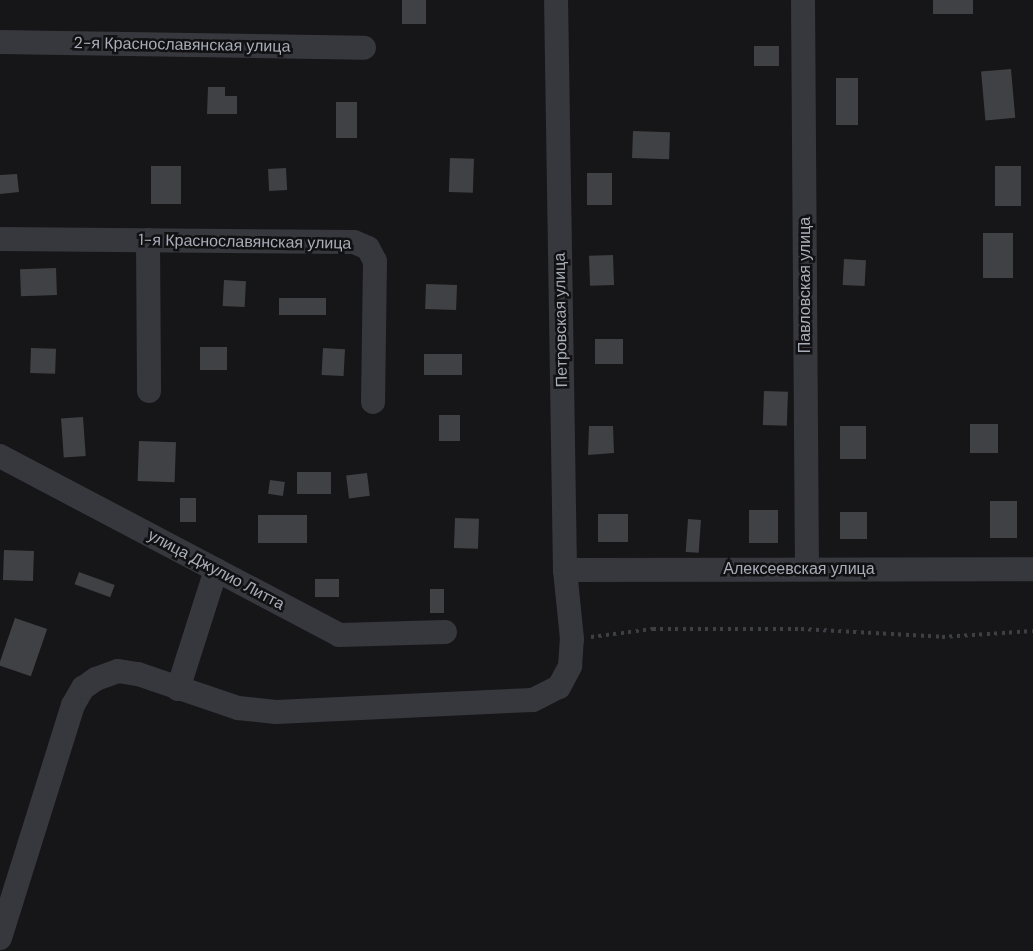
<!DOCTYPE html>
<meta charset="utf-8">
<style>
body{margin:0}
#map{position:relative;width:1033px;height:951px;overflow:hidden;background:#161618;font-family:"DM Sans",sans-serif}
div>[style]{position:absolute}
.building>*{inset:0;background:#404145;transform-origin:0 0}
.path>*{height:4px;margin-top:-2px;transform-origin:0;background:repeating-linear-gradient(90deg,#3d3f44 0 3px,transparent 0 7.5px)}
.minor>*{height:24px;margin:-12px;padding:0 12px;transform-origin:12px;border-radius:12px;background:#37383d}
span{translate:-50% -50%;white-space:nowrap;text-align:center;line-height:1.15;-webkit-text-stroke:5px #111113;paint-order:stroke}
.street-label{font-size:16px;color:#a8adb8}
</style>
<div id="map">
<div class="building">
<div style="left:402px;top:0;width:24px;height:24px"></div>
<div style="left:933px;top:0;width:40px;height:14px"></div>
<div style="left:754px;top:46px;width:25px;height:20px"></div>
<div style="left:1011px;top:69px;width:49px;height:30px;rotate:85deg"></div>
<div style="left:836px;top:78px;width:22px;height:47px"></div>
<div style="clip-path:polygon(208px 87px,225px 87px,225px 96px,237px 96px,237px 114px,207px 114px)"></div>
<div style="left:336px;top:102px;width:21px;height:36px"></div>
<div style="left:633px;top:131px;width:37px;height:27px;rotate:2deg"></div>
<div style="left:450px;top:158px;width:24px;height:34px;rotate:2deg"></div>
<div style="left:151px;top:166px;width:30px;height:38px"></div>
<div style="left:995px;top:166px;width:26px;height:40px"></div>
<div style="left:286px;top:168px;width:22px;height:18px;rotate:87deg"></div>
<div style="left:587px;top:173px;width:25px;height:32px"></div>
<div style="clip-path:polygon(17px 174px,19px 192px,0 194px,0 175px)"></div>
<div style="left:983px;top:233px;width:30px;height:45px"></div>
<div style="left:613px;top:255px;width:30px;height:24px;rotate:88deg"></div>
<div style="left:844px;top:259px;width:22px;height:26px;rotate:3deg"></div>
<div style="left:56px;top:268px;width:27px;height:36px;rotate:88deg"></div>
<div style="left:224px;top:280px;width:22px;height:26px;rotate:3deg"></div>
<div style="left:426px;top:284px;width:31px;height:25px;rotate:2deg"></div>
<div style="left:279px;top:298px;width:47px;height:17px"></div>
<div style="left:595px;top:339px;width:28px;height:25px"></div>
<div style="left:200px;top:347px;width:27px;height:23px"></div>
<div style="left:31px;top:348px;width:25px;height:25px;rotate:2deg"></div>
<div style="left:323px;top:348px;width:22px;height:27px;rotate:3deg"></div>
<div style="left:424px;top:354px;width:38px;height:21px"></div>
<div style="left:764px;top:391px;width:24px;height:34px;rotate:2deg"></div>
<div style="left:439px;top:415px;width:21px;height:26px"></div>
<div style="left:83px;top:417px;width:39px;height:22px;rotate:86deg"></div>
<div style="left:970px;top:424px;width:28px;height:29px"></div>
<div style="clip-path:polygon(589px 426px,613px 426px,614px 453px,588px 455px)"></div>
<div style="left:840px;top:426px;width:26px;height:33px"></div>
<div style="left:139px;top:441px;width:37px;height:40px;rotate:2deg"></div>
<div style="left:297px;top:472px;width:34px;height:22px"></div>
<div style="left:367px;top:473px;width:23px;height:21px;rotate:83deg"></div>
<div style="left:270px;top:480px;width:15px;height:14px;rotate:8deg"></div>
<div style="left:180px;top:498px;width:16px;height:24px"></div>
<div style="left:990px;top:501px;width:27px;height:37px"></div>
<div style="left:778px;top:510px;width:33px;height:29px;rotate:90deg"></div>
<div style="left:867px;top:512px;width:27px;height:27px;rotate:90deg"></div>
<div style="left:598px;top:514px;width:30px;height:28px"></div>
<div style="left:307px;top:515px;width:28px;height:49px;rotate:90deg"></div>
<div style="left:455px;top:518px;width:24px;height:30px;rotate:2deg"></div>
<div style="left:688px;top:519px;width:13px;height:33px;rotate:4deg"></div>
<div style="left:4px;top:550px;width:30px;height:30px;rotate:2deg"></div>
<div style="left:79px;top:572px;width:38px;height:13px;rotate:20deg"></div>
<div style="left:315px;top:579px;width:24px;height:18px"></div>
<div style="left:430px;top:589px;width:14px;height:24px"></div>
<div style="left:15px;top:618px;width:34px;height:50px;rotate:19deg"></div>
</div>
<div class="path">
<div style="left:591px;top:637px;width:63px;rotate:-7.4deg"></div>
<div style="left:653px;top:629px;width:148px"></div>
<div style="left:801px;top:629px;width:141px;rotate:3.2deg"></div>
<div style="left:942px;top:637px;width:91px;rotate:-3.8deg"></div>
</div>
<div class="minor">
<div style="left:803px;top:0;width:569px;rotate:89.6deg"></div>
<div style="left:0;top:42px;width:364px;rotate:0.9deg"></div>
<div style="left:0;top:239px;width:354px;rotate:0.5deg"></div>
<div style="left:354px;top:242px;width:15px;rotate:23deg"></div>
<div style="left:368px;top:248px;width:15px;rotate:62deg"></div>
<div style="left:375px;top:261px;width:141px;rotate:90.8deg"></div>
<div style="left:148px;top:240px;width:151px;rotate:89.6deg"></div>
<div style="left:0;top:456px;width:383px;rotate:27.8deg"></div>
<div style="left:339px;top:635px;width:106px;rotate:-1.6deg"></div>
<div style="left:565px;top:570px;width:468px;rotate:-0.1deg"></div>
<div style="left:178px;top:689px;width:125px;rotate:-72.3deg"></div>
<div style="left:0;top:938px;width:244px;rotate:-72.6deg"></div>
<div style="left:73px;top:705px;width:20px;rotate:-60deg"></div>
<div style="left:83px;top:688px;width:16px;rotate:-35deg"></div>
<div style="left:96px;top:679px;width:23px;rotate:-20deg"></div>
<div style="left:118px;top:671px;width:20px;rotate:9deg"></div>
<div style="left:138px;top:674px;width:106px;rotate:18.8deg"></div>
<div style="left:238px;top:708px;width:38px;rotate:6deg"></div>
<div style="left:276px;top:712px;width:257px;rotate:-2.7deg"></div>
<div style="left:533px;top:700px;width:29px;rotate:-27deg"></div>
<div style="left:559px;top:687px;width:24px;rotate:-62deg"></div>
<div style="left:570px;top:666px;width:27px;rotate:-86deg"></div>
<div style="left:572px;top:639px;width:69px;rotate:-95.8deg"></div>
<div style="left:565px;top:570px;width:570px;rotate:-90.9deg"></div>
</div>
<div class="street-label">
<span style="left:182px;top:45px;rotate:1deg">2-я Краснославянская улица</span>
<span style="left:245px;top:242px;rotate:1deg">1-я Краснославянская улица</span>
<span style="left:805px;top:285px;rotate:-90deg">Павловская улица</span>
<span style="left:561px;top:320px;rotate:-91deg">Петровская улица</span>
<span style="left:799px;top:569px">Алексеевская улица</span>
<span style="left:216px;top:570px;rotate:28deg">улица Джулио Литта</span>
</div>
</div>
